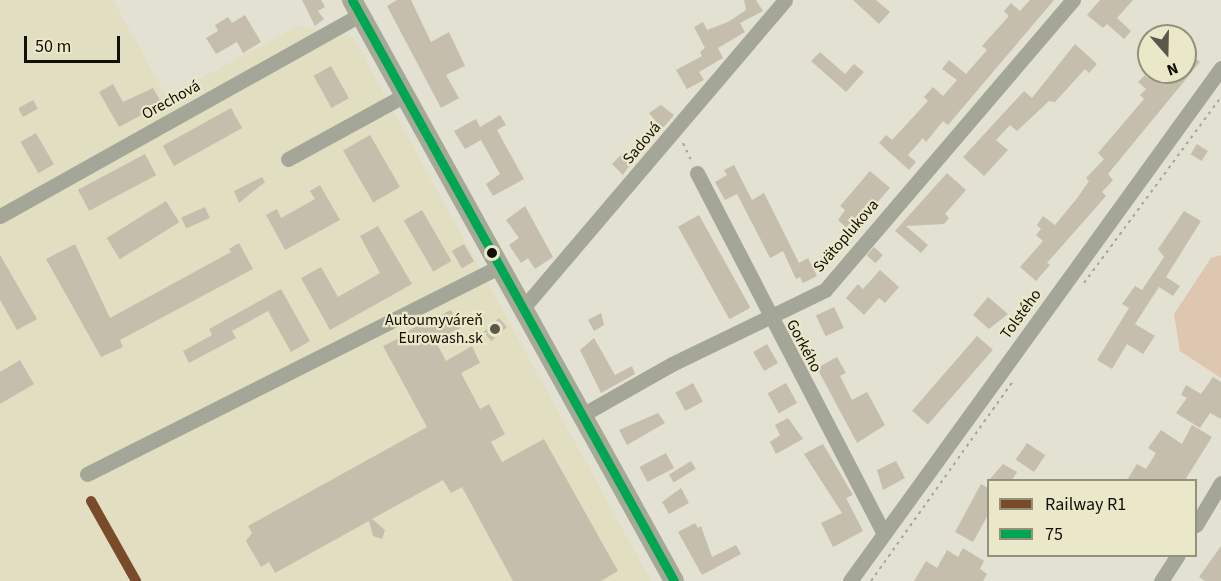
<!DOCTYPE html>
<meta charset="utf-8">
<style>
body{margin:0}
#map{position:relative;width:1221px;height:581px;overflow:hidden;background:#e3e1d1;font-family:"Source Sans 3",sans-serif}
div>[style]{position:absolute}
.built>*{inset:0;background:#e2dec2}
.green>*{inset:0;background:#ddc7b1}
.building>*{inset:0;background:#c5bead;transform-origin:0 0}
.path>*{height:2px;margin-top:-1px;transform-origin:0;background:repeating-linear-gradient(90deg,#a7a69a 0 3px,transparent 0 7.5px)}
.minor>*{height:15px;margin:-7.5px;padding:0 7.5px;transform-origin:7.5px;border-radius:7.5px;background:#a4a798}
.major>*{height:20px;margin:-10px;padding:0 10px;transform-origin:10px;border-radius:10px;background:#a7a998}
.bus-1>*{height:9px;margin:-4.5px;padding:0 4.5px;transform-origin:4.5px;border-radius:4.5px;background:#00a651}
.rail-1>*{height:10px;margin:-5px;padding:0 5px;transform-origin:5px;border-radius:5px;background:#7a4b2a}
.dots>*{width:16px;height:16px;translate:-50% -50%;box-sizing:border-box;border:3px solid #ebe7c9;border-radius:50%}
span{translate:-50% -50%;white-space:nowrap;text-align:center;line-height:1.15;-webkit-text-stroke:4.5px #ebe7c9;paint-order:stroke}
.street-label{font-size:16px;color:#110f06}
.poi-label{font-size:16px;color:#110f06}
.right{translate:-100% -50%;text-align:right}
.legend{position:absolute;left:987px;top:479px;width:210px;height:78px;box-sizing:border-box;background:#ebe7c9;border:2px solid #94917b;margin:0;padding:8px 10px;list-style:none;font-size:18px;color:#110f06}
.legend li{display:flex;align-items:center;gap:12px;height:30px}
.legend b{width:30px;border:2px solid #94917b}
.north{position:absolute;left:1137px;top:24px;width:60px;height:60px;box-sizing:border-box;background:#ebe7c9;border:2px solid #94917b;border-radius:50%;rotate:160deg;font-size:16px;font-weight:700;line-height:24px;text-align:center;color:#110f06}
.north::after{content:'';display:block;margin:auto;width:21px;height:27px;background:#5a584d;clip-path:polygon(50% 0,100% 100%,50% 72%,0 100%)}
.scale{position:absolute;left:24px;top:36px;width:96px;height:27px;box-sizing:border-box;border:3px solid #110f06;border-top:0;padding-left:8px;font-size:18px;line-height:21px;white-space:nowrap;color:#110f06;-webkit-text-stroke:4px #ebe7c9;paint-order:stroke}
</style>
<div id="map">
<div class="built">
<div style="clip-path:polygon(0 0,113px 0,166px 96px,299px 26px,353px 37px,651px 581px,0 581px)"></div>
</div>
<div class="green">
<div style="clip-path:polygon(1221px 255px,1221px 378px,1180px 351px,1174px 314px,1211px 258px)"></div>
</div>
<div class="building">
<div style="clip-path:polygon(302px 0,321px 0,325px 7px,318px 11px,324px 19px,315px 26px)"></div>
<div style="clip-path:polygon(397px 0,411px 0,431px 42px,449px 32px,465px 66px,446px 75px,459px 98px,441px 108px,387px 6px)"></div>
<div style="clip-path:polygon(744px 0,756px 0,763px 11px,740px 23px,745px 32px,718px 48px,723px 58px,699px 72px,704px 80px,687px 89px,676px 70px,702px 56px,700px 52px,705px 48px,694px 27px,703px 22px,707px 30px,728px 22px,746px 10px)"></div>
<div style="clip-path:polygon(853px 0,876px 0,890px 12px,879px 24px)"></div>
<div style="clip-path:polygon(1030px 0,1054px 0,948px 125px,943px 121px,926px 142px,923px 138px,908px 155px,916px 162px,909px 170px,879px 143px,886px 135px,892px 140px,928px 101px,924px 97px,933px 87px,943px 96px,957px 80px,942px 69px,949px 60px,966px 74px,987px 50px,982px 46px,1009px 16px,1004px 11px,1011px 3px,1020px 11px)"></div>
<div style="clip-path:polygon(1100px 0,1133px 0,1117px 18px,1131px 31px,1124px 39px,1107px 24px,1103px 28px,1087px 15px)"></div>
<div style="clip-path:polygon(245px 15px,261px 42px,243px 53px,237px 42px,216px 54px,206px 38px,218px 31px,215px 25px,228px 17px,232px 23px)"></div>
<div style="clip-path:polygon(1075px 44px,1097px 64px,1089px 73px,1085px 69px,1055px 102px,1049px 101px,1017px 131px,1010px 125px,996px 140px,1008px 150px,984px 176px,963px 157px,1024px 91px,1032px 98px)"></div>
<div style="clip-path:polygon(1185px 49px,1200px 62px,1108px 174px,1113px 180px,1102px 192px,1106px 196px,1047px 263px,1050px 265px,1036px 281px,1020px 267px,1043px 241px,1036px 235px,1041px 229px,1037px 225px,1043px 216px,1055px 225px,1078px 197px,1089px 181px,1086px 178px,1104px 159px,1098px 153px,1144px 99px,1140px 95px,1146px 89px,1138px 82px,1145px 75px,1148px 78px,1153px 72px,1185px 72px)"></div>
<div style="clip-path:polygon(820px 52px,845px 74px,854px 64px,864px 72px,846px 92px,811px 61px)"></div>
<div style="left:331px;top:66px;width:37px;height:20px;rotate:61deg"></div>
<div style="clip-path:polygon(113px 84px,123px 102px,153px 88px,162px 104px,119px 127px,99px 92px)"></div>
<div style="left:33px;top:100px;width:10px;height:17px;rotate:61deg"></div>
<div style="clip-path:polygon(661px 105px,674px 115px,662px 129px,649px 113px)"></div>
<div style="left:231px;top:108px;width:23px;height:78px;rotate:61deg"></div>
<div style="clip-path:polygon(500px 115px,506px 125px,497px 130px,524px 179px,493px 196px,486px 184px,500px 174px,481px 140px,465px 149px,454px 131px,476px 119px,480px 127px)"></div>
<div style="left:36px;top:133px;width:36px;height:18px;rotate:60deg"></div>
<div style="left:370px;top:135px;width:60px;height:31px;rotate:60deg"></div>
<div style="left:1197px;top:144px;width:13px;height:12px;rotate:32deg"></div>
<div style="clip-path:polygon(623px 153px,632px 162px,623px 175px,612px 164px)"></div>
<div style="left:145px;top:154px;width:24px;height:76px;rotate:62deg"></div>
<div style="clip-path:polygon(734px 165px,752px 200px,764px 193px,799px 263px,808px 258px,817px 276px,803px 283px,800px 277px,796px 279px,783px 251px,770px 258px,737px 194px,725px 200px,715px 182px,727px 175px,724px 170px)"></div>
<div style="clip-path:polygon(870px 171px,890px 188px,851px 232px,838px 220px,845px 210px,840px 206px)"></div>
<div style="clip-path:polygon(947px 173px,966px 190px,945px 214px,949px 218px,944px 224px,906px 226px,928px 245px,921px 253px,895px 231px)"></div>
<div style="clip-path:polygon(262px 177px,265px 182px,239px 203px,234px 191px)"></div>
<div style="clip-path:polygon(320px 185px,340px 220px,285px 250px,266px 215px,277px 209px,281px 218px,315px 199px,310px 191px)"></div>
<div style="left:166px;top:201px;width:25px;height:70px;rotate:58deg"></div>
<div style="clip-path:polygon(525px 206px,553px 257px,535px 269px,528px 258px,521px 263px,509px 245px,519px 238px,506px 220px)"></div>
<div style="left:205px;top:207px;width:12px;height:26px;rotate:66deg"></div>
<div style="left:422px;top:210px;width:59px;height:21px;rotate:60deg"></div>
<div style="clip-path:polygon(1184px 211px,1201px 221px,1166px 277px,1180px 286px,1173px 296px,1159px 287px,1135px 324px,1155px 336px,1143px 354px,1127px 344px,1112px 369px,1097px 360px,1129px 308px,1122px 304px,1135px 286px,1142px 290px,1164px 257px,1158px 249px)"></div>
<div style="left:699px;top:215px;width:106px;height:24px;rotate:61deg"></div>
<div style="clip-path:polygon(378px 226px,412px 284px,330px 330px,301px 278px,321px 267px,338px 297px,380px 273px,360px 236px)"></div>
<div style="clip-path:polygon(239px 243px,253px 269px,120px 340px,123px 347px,101px 357px,46px 259px,75px 244px,110px 318px,231px 252px,229px 249px)"></div>
<div style="left:464px;top:244px;width:20px;height:14px;rotate:60deg"></div>
<div style="left:874px;top:247px;width:12px;height:11px;rotate:42deg"></div>
<div style="clip-path:polygon(0 255px,37px 319px,17px 330px,0 300px)"></div>
<div style="clip-path:polygon(880px 270px,899px 287px,885px 303px,879px 298px,864px 315px,846px 298px,858px 284px,863px 289px)"></div>
<div style="clip-path:polygon(281px 289px,310px 341px,291px 352px,268px 311px,232px 331px,236px 338px,189px 363px,183px 351px,212px 335px,209px 329px)"></div>
<div style="clip-path:polygon(988px 297px,1008px 314px,989px 329px,973px 315px)"></div>
<div style="left:834px;top:307px;width:23px;height:20px;rotate:65deg"></div>
<div style="clip-path:polygon(451px 310px,461px 328px,435px 340px,446px 361px,472px 346px,480px 363px,461px 373px,480px 409px,489px 404px,505px 434px,491px 442px,502px 462px,544px 439px,618px 571px,601px 581px,513px 581px,462px 487px,451px 493px,443px 480px,372px 519px,385px 530px,382px 539px,373px 536px,369px 521px,275px 573px,269px 562px,261px 567px,246px 541px,252px 533px,248px 526px,427px 427px,383px 346px,399px 338px,397px 336px)"></div>
<div style="clip-path:polygon(601px 313px,604px 325px,594px 331px,588px 320px)"></div>
<div style="left:499px;top:318px;width:12px;height:21px;rotate:48deg"></div>
<div style="left:977px;top:336px;width:21px;height:99px;rotate:41deg"></div>
<div style="clip-path:polygon(594px 338px,615px 375px,632px 366px,635px 374px,601px 393px,580px 350px)"></div>
<div style="left:767px;top:344px;width:22px;height:16px;rotate:60deg"></div>
<div style="clip-path:polygon(837px 357px,846px 373px,840px 376px,852px 400px,867px 392px,885px 425px,857px 443px,817px 368px)"></div>
<div style="clip-path:polygon(20px 360px,34px 384px,0 404px,0 372px)"></div>
<div style="clip-path:polygon(1213px 377px,1221px 382px,1221px 419px,1210px 413px,1200px 428px,1176px 413px,1187px 398px,1181px 395px,1186px 385px,1201px 394px)"></div>
<div style="left:693px;top:383px;width:21px;height:20px;rotate:62deg"></div>
<div style="left:786px;top:383px;width:23px;height:21px;rotate:61deg"></div>
<div style="clip-path:polygon(658px 413px,665px 423px,627px 445px,619px 430px)"></div>
<div style="clip-path:polygon(788px 418px,803px 439px,776px 454px,770px 442px,780px 435px,775px 425px)"></div>
<div style="clip-path:polygon(1192px 425px,1212px 437px,1185px 480px,1127px 480px,1137px 464px,1146px 469px,1156px 453px,1148px 448px,1161px 430px,1182px 444px)"></div>
<div style="left:1027px;top:443px;width:22px;height:20px;rotate:34deg"></div>
<div style="clip-path:polygon(823px 444px,853px 495px,846px 498px,863px 531px,833px 547px,821px 523px,842px 513px,804px 454px)"></div>
<div style="left:666px;top:453px;width:17px;height:30px;rotate:62deg"></div>
<div style="left:691px;top:461px;width:9px;height:26px;rotate:58deg"></div>
<div style="clip-path:polygon(896px 461px,905px 478px,883px 490px,877px 470px)"></div>
<div style="clip-path:polygon(1003px 464px,1017px 472px,1012px 480px,989px 480px)"></div>
<div style="clip-path:polygon(981px 484px,988px 488px,988px 515px,973px 542px,955px 532px)"></div>
<div style="clip-path:polygon(681px 488px,689px 503px,669px 514px,662px 502px)"></div>
<div style="clip-path:polygon(695px 523px,698px 528px,701px 526px,712px 557px,736px 545px,741px 554px,702px 575px,678px 532px)"></div>
<div style="clip-path:polygon(1221px 546px,1221px 581px,1205px 581px,1199px 577px)"></div>
<div style="clip-path:polygon(963px 548px,984px 561px,980px 569px,987px 574px,983px 581px,914px 581px,926px 561px,937px 568px,947px 550px,958px 557px)"></div>
</div>
<div class="path">
<div style="left:683px;top:143px;width:21px;rotate:65deg"></div>
<div style="left:1084px;top:283px;width:231px;rotate:-53.6deg"></div>
<div style="left:871px;top:581px;width:247px;rotate:-54.6deg"></div>
</div>
<div class="minor">
<div style="left:288px;top:159px;width:133px;rotate:-28.7deg"></div>
<div style="left:697px;top:173px;width:406px;rotate:62.6deg"></div>
<div style="left:0;top:216px;width:412px;rotate:-29.2deg"></div>
<div style="left:523px;top:308px;width:404px;rotate:-49.6deg"></div>
<div style="left:582px;top:415px;width:103px;rotate:-29.5deg"></div>
<div style="left:672px;top:364px;width:170px;rotate:-25.8deg"></div>
<div style="left:825px;top:290px;width:382px;rotate:-49.5deg"></div>
<div style="left:87px;top:474px;width:463px;rotate:-26.7deg"></div>
<div style="left:1196px;top:525px;width:49px;rotate:-59.2deg"></div>
<div style="left:850px;top:581px;width:633px;rotate:-54.13deg"></div>
<div style="left:1161px;top:581px;width:30px;rotate:-57deg"></div>
</div>
<div class="major">
<div style="left:352px;top:0;width:664px;rotate:61deg"></div>
</div>
<div class="bus-1">
<div style="left:352px;top:0;width:664px;rotate:61deg"></div>
</div>
<div class="rail-1">
<div style="left:91px;top:501px;width:92px;rotate:60.6deg"></div>
</div>
<div class="dots">
<div style="left:492px;top:253px;background:#110f06"></div>
<div style="left:495px;top:329px;background:#5a584d"></div>
</div>
<div class="street-label">
<span style="left:171px;top:100px;rotate:-29deg">Orechová</span>
<span style="left:642px;top:143px;rotate:-50deg">Sadová</span>
<span style="left:846px;top:236px;rotate:-49deg">Svätoplukova</span>
<span style="left:1021px;top:314px;rotate:-54deg">Tolstého</span>
<span style="left:804px;top:346px;rotate:62deg">Gorkého</span>
</div>
<div class="poi-label">
<span class="right" style="left:483px;top:329px">Autoumyváreň<br>Eurowash.sk</span>
</div>
<ul class="legend">
<li><b style="height:8px;background:#7a4b2a"></b>Railway R1</li>
<li><b style="height:8px;background:#00a651"></b>75</li>
</ul>
<div class="north">N</div>
<div class="scale">50 m</div>
</div>
